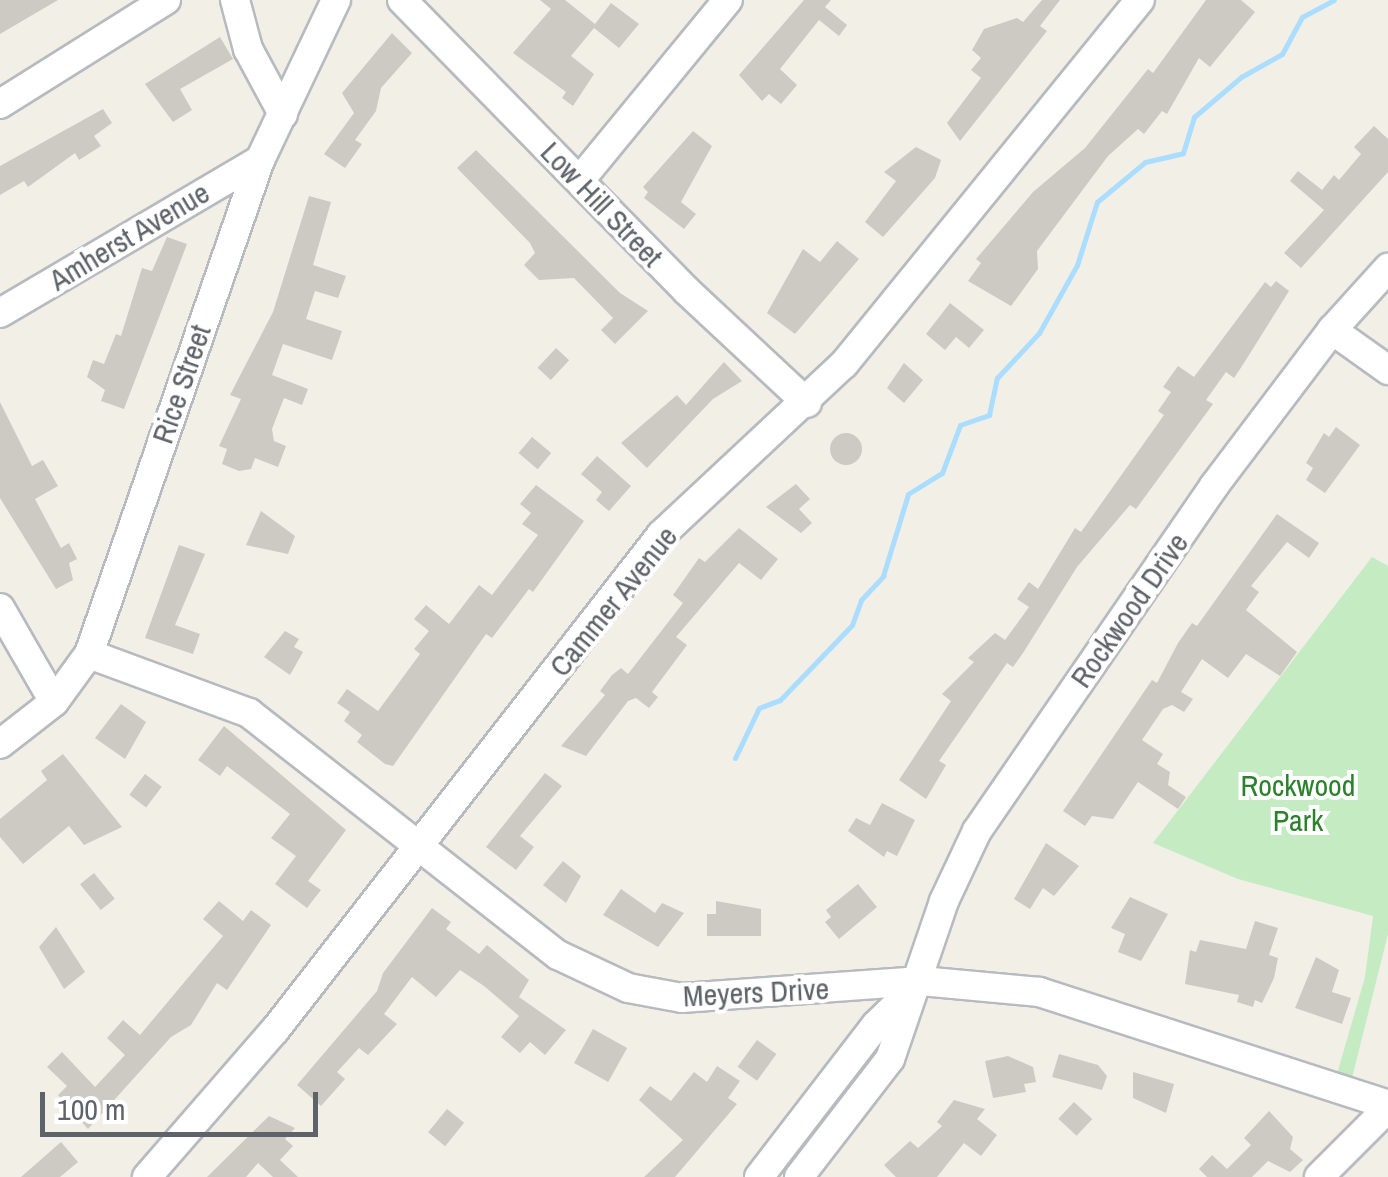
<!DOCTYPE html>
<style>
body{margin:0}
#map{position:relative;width:1388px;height:1177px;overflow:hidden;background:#f2efe7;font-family:"Archivo Narrow",sans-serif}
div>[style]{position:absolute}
.green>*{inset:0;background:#c4ebc2}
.stream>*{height:5px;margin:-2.5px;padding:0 2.5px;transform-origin:2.5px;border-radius:2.5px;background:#adf}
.building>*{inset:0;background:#cdcac4;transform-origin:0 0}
.round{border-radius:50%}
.roads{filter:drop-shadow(2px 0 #b7babf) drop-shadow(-2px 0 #b7babf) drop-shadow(0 2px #b7babf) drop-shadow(0 -2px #b7babf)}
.minor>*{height:28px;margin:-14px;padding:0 14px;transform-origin:14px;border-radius:14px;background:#fff}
span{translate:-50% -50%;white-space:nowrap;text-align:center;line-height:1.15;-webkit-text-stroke:8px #fff;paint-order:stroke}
.street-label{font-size:30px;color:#5e6369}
.park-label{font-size:30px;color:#2c812d}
.scale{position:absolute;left:40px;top:1092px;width:278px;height:45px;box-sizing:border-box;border:5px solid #5e6369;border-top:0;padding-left:12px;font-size:30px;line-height:35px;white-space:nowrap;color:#5e6369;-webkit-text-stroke:8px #fff;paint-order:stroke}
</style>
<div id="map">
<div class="green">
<div style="clip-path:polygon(1372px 557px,1388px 566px,1388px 934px,1352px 1078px,1337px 1074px,1365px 977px,1373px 916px,1238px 879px,1153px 843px)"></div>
</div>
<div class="stream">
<div style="left:735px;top:758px;width:55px;rotate:-64.4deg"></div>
<div style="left:759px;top:708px;width:22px;rotate:-21deg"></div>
<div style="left:780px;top:700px;width:104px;rotate:-46.2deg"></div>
<div style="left:852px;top:625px;width:27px;rotate:-70deg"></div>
<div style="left:861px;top:600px;width:33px;rotate:-47deg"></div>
<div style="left:883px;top:576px;width:86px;rotate:-73deg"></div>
<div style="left:908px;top:494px;width:40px;rotate:-32deg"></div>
<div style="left:942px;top:473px;width:51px;rotate:-69.4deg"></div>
<div style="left:960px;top:425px;width:31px;rotate:-19deg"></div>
<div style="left:989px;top:415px;width:38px;rotate:-78deg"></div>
<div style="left:997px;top:378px;width:62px;rotate:-47deg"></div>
<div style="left:1039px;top:333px;width:78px;rotate:-60.8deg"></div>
<div style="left:1077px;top:265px;width:66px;rotate:-72.4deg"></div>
<div style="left:1097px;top:202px;width:62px;rotate:-39.8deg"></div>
<div style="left:1145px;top:162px;width:39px;rotate:-13deg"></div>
<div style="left:1183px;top:153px;width:38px;rotate:-73deg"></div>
<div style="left:1194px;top:117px;width:62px;rotate:-40.4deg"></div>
<div style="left:1241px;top:77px;width:47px;rotate:-29.3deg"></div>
<div style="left:1282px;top:54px;width:42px;rotate:-61.6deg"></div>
<div style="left:1302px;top:17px;width:36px;rotate:-28deg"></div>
</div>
<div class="building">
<div style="clip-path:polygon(0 0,58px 0,0 34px)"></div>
<div style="clip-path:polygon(540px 0,565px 0,595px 24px,611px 3px,639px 24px,619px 48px,594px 28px,571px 56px,594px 74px,573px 106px,562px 98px,566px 92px,513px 53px,551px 9px)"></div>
<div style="clip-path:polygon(804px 0,831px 0,825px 7px,847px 25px,839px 36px,819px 20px,780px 69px,797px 85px,781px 104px,769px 94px,762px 101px,739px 75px)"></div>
<div style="clip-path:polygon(1042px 0,1060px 0,1040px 26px,1047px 31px,960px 141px,947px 123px,981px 78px,971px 70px,981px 58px,972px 50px,984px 29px,1017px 18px,1023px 22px)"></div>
<div style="clip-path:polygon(1206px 0,1241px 0,1255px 12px,1210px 67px,1199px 58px,1167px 114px,1162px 111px,1144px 134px,1138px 129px,1108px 156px,1037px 251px,1038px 269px,1011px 306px,968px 281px,981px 263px,976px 259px,1033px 192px,1085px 148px,1148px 69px,1153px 73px)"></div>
<div style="clip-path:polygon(392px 33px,412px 53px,381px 88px,376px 111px,355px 140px,362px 144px,345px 168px,324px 154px,354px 113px,342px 93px)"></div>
<div style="clip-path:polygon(220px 37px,233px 59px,180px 89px,192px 110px,173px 122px,145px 84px)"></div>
<div style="clip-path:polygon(103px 109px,112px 123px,94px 136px,101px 146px,79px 160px,75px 153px,28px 187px,24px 181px,0 195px,0 166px)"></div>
<div style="clip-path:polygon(1374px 126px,1388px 139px,1388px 172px,1301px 268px,1284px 253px,1324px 210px,1290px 181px,1298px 171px,1322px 190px,1334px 175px,1339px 180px,1361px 154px,1354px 147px)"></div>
<div style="clip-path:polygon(693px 131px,712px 146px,681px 202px,696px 214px,684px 229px,644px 198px,648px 192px,643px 187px)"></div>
<div style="clip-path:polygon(916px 147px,941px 160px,935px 178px,883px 237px,865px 222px,896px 181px,884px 172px)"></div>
<div style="clip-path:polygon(476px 150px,620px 293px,648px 311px,615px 344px,601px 330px,613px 318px,574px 278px,539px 280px,524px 265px,535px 253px,530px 243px,457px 168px)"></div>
<div style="clip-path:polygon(309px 196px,331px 202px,313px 265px,346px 276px,338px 298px,315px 291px,306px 319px,342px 331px,332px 360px,283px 344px,272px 375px,308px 389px,302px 405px,284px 398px,272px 429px,274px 441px,286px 446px,278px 467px,255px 458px,251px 469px,239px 471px,222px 464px,227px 449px,219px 446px,241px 399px,230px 395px,273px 312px)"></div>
<div style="clip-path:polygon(167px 237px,187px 244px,124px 409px,101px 401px,105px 390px,87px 377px,93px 360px,104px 364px,116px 334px,121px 336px,142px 268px,152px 271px)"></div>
<div style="clip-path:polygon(837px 241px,859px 259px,795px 334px,767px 313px,803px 249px,820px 262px)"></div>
<div style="clip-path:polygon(1276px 281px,1289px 291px,1244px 363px,1234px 378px,1226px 372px,1206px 400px,1213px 404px,1136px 509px,1130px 505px,1077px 567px,1023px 653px,1013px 667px,1007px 663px,939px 761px,946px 765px,926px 799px,899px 780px,951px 701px,942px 694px,974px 662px,968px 658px,995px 633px,1005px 640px,1029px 607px,1017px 599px,1029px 582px,1038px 589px,1075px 528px,1081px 532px,1164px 415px,1158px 411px,1171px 392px,1163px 387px,1178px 366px,1194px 377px,1265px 282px,1271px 287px)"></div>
<div style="clip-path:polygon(950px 303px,984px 330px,969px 348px,956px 337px,945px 350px,926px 334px)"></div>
<div style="left:556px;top:348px;width:18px;height:27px;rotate:43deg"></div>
<div style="clip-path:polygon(724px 362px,742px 381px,713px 399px,647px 468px,621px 443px,677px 395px,686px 405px)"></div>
<div style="clip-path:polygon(904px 363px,923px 380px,904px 403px,887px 388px)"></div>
<div style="clip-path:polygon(0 402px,32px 466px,43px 460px,58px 486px,35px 499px,61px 548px,69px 543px,77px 559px,69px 563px,73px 580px,56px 589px,0 498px)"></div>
<div style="clip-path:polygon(1336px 427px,1360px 445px,1325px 493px,1306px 480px,1313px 468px,1306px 463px,1324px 433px,1329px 437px)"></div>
<div class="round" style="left:830px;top:433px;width:32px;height:32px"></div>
<div style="left:532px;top:437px;width:25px;height:21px;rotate:40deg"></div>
<div style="clip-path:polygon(597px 456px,631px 486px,609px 511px,596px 500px,602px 492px,581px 474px)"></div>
<div style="clip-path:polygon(796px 484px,810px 499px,799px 509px,812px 523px,801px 533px,766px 507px)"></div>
<div style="clip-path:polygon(536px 485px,584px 521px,533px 592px,529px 589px,492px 638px,486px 634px,393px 766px,385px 764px,357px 742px,362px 735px,344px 721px,350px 712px,337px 703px,347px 689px,378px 711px,420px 654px,414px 649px,429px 631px,414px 619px,426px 605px,449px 624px,479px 585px,492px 595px,538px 535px,522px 524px,531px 513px,520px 504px)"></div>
<div style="clip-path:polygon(261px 511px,295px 536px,288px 554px,246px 545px)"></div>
<div style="clip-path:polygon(1277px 514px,1319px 543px,1309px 558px,1287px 542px,1251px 586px,1259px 592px,1246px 610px,1297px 652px,1280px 676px,1246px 654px,1228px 678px,1202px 659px,1181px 692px,1193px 699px,1184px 712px,1172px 705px,1163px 709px,1142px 740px,1163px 754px,1157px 764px,1170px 772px,1168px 785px,1186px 797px,1178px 809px,1138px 782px,1113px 819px,1092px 816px,1085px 826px,1063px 811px,1152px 680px,1157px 683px,1178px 643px,1192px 623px,1197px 626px)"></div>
<div style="clip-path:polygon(739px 528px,778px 559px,761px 580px,739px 563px,676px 637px,687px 645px,652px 692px,658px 697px,649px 708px,636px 698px,628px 701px,586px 756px,561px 746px,605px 695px,600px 691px,612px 675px,621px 668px,628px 674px,683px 603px,673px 595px,699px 558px,705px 562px)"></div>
<div style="clip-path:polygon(179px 545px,205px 554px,175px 625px,200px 634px,193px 654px,145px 638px)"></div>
<div style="clip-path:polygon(285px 631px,299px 639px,294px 647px,303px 652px,290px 675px,264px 657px)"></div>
<div style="clip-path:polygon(121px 704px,146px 722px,125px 759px,95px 738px)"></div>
<div style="clip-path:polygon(224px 726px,346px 830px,308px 881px,321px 890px,307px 908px,275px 884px,296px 856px,271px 838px,290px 814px,227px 766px,220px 776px,198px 760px)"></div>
<div style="clip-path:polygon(63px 754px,122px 827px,84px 845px,69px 826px,23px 864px,0 837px,0 819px,47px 780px,41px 771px)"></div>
<div style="clip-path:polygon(545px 773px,562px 786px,520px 836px,534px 847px,516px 870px,486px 847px)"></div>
<div style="left:145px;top:774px;width:21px;height:26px;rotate:37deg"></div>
<div style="clip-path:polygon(882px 803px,915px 820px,897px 856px,887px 851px,884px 857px,848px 831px,856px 818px,870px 825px)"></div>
<div style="clip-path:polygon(1046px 843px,1079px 866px,1054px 896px,1043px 888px,1030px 909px,1014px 899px)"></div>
<div style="clip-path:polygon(563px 861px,581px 876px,566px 903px,543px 885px)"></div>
<div style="left:94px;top:873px;width:33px;height:18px;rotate:51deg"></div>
<div style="clip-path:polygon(858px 884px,877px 907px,839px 939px,825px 922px,831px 917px,826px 910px)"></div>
<div style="clip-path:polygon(621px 889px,655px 913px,662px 903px,684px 913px,658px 947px,603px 915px)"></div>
<div style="clip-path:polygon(1130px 897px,1168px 914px,1141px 961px,1118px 952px,1125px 934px,1111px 928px)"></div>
<div style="clip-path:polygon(219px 901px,243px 921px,251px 910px,271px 925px,227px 990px,217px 983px,191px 1025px,171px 1037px,88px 1129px,58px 1095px,67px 1086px,47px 1067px,62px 1052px,95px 1087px,125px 1055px,107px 1038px,123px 1020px,140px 1035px,223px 936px,203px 919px)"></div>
<div style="clip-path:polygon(716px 901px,761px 909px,761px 936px,707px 936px,707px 914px,716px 914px)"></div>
<div style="clip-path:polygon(432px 908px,451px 922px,446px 929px,479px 954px,487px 945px,529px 980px,519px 997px,566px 1030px,545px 1055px,530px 1042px,520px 1053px,501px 1037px,519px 1016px,484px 986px,460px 970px,436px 997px,412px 977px,384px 1014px,397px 1024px,368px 1055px,359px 1048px,337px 1072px,345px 1079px,321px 1106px,297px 1085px,377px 991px,383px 973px)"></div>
<div style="clip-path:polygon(1255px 921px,1278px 928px,1269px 955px,1278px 958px,1274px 978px,1262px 1003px,1255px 1000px,1253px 1007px,1237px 1002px,1239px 995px,1185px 984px,1190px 950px,1196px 952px,1200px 940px,1246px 949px)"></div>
<div style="clip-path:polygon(56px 927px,85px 972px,64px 989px,39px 947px)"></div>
<div style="clip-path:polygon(1316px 957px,1339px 970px,1332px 992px,1351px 998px,1342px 1024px,1295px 1008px)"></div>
<div style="left:593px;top:1029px;width:39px;height:39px;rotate:29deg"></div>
<div style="left:757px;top:1040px;width:24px;height:33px;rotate:36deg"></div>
<div style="clip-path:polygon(1059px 1054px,1098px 1065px,1107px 1076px,1102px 1090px,1052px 1077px)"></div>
<div style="clip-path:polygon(1008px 1056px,1033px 1067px,1036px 1082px,1024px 1084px,1026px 1092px,993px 1098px,985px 1061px)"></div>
<div style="clip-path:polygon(717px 1066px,740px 1081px,728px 1098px,737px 1104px,675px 1177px,644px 1177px,683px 1140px,639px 1100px,650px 1086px,671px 1101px,694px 1072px,707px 1082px)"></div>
<div style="clip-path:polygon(1133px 1072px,1174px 1084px,1166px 1113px,1133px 1098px)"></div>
<div style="clip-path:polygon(954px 1100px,985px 1109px,977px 1119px,997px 1135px,981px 1156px,964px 1143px,937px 1177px,896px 1177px,884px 1165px,910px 1141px,918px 1148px,942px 1126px,937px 1122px)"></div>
<div style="left:1074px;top:1102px;width:25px;height:23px;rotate:43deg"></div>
<div style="left:447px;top:1109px;width:22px;height:30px;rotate:39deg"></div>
<div style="clip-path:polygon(1269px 1111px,1293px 1137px,1290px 1149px,1303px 1160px,1290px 1172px,1268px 1161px,1252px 1177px,1207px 1177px,1199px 1169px,1212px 1155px,1227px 1169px,1251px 1145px,1244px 1138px)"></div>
<div style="clip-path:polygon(269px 1116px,295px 1128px,285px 1139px,293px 1146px,280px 1160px,298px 1177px,273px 1177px,258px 1163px,246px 1177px,207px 1177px)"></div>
<div style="clip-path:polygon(61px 1142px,78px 1162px,60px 1177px,21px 1177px)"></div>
</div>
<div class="roads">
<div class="minor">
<div style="left:235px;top:0;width:51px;rotate:75.1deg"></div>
<div style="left:248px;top:49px;width:74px;rotate:61.7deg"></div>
<div style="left:402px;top:0;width:407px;rotate:45.6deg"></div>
<div style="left:687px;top:291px;width:164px;rotate:43deg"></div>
<div style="left:0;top:104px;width:196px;rotate:-32.1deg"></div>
<div style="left:580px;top:180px;width:233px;rotate:-50.6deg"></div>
<div style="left:0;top:313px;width:302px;rotate:-30.5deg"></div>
<div style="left:1332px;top:330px;width:69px;rotate:35.5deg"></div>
<div style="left:0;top:608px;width:108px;rotate:60.1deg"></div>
<div style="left:89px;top:654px;width:171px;rotate:20.2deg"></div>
<div style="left:249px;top:713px;width:392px;rotate:38.1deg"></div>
<div style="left:558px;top:955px;width:77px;rotate:25.2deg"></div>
<div style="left:628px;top:988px;width:55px;rotate:10.5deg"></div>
<div style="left:682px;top:998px;width:240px;rotate:-4.1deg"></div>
<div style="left:921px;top:981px;width:119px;rotate:5.3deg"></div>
<div style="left:1039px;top:992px;width:367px;rotate:17.9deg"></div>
<div style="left:0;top:744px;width:68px;rotate:-37.9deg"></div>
<div style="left:54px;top:702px;width:59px;rotate:-53.9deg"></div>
<div style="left:89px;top:654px;width:523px;rotate:-70.91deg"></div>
<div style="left:260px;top:160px;width:177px;rotate:-64.6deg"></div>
<div style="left:147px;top:1177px;width:195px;rotate:-49deg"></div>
<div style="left:275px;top:1030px;width:628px;rotate:-52.05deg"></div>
<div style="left:661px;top:535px;width:250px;rotate:-43.1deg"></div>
<div style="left:844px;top:364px;width:469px;rotate:-50.9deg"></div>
<div style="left:759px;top:1177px;width:192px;rotate:-52.4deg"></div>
<div style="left:876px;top:1025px;width:50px;rotate:-44.2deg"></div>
<div style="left:799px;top:1177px;width:149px;rotate:-52.4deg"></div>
<div style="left:890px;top:1059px;width:167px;rotate:-71.1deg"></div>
<div style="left:944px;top:901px;width:77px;rotate:-64.8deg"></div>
<div style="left:977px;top:831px;width:419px;rotate:-55.5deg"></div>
<div style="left:1214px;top:486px;width:196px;rotate:-52.9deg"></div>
<div style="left:1332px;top:330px;width:84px;rotate:-47.9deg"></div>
<div style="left:1319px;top:1177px;width:98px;rotate:-45deg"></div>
</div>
</div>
<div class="street-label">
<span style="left:602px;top:204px;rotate:46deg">Low Hill Street</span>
<span style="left:129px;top:236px;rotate:-31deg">Amherst Avenue</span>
<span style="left:181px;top:384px;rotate:-71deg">Rice Street</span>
<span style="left:613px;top:601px;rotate:-51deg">Cammer Avenue</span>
<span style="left:1129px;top:610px;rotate:-55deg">Rockwood Drive</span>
<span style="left:756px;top:992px;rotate:-3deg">Meyers Drive</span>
</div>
<div class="park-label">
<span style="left:1298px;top:802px">Rockwood<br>Park</span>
</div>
<div class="scale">100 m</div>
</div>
